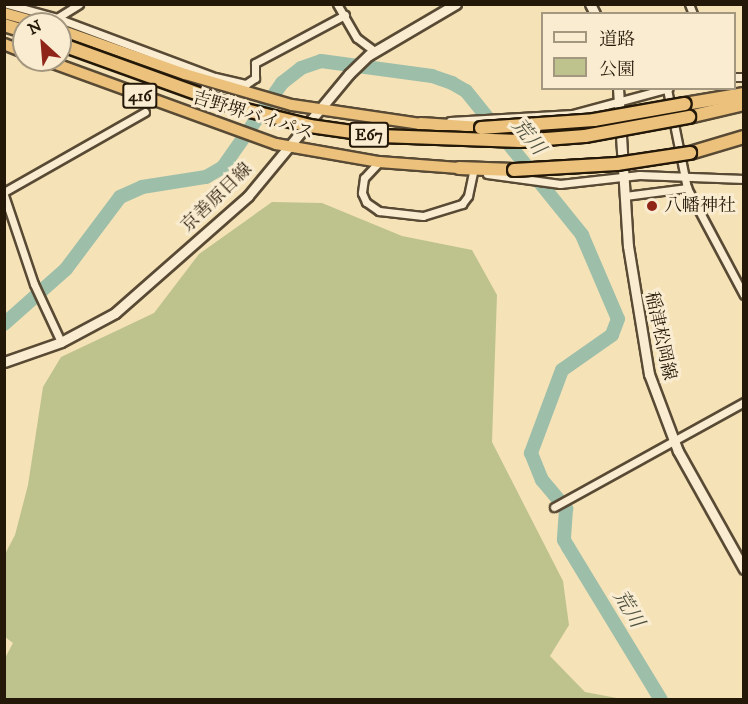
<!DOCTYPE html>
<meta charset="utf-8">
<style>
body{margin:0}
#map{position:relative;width:748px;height:704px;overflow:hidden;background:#f6e2b7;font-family:"IM FELL DW Pica","Noto Serif JP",serif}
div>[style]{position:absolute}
.green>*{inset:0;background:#bec38d}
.river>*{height:14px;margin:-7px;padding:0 7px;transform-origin:7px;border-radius:7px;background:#9dbfaa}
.minor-tunnel>*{height:7px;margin-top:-3.5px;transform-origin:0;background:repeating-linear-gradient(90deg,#ccba94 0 7px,transparent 0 10.5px)}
.roads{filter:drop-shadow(2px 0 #584a34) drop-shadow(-2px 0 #584a34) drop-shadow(0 2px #584a34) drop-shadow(0 -2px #584a34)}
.minor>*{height:7px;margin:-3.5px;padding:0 3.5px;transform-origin:3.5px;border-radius:3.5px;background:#f9ecd0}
.secondary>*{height:9px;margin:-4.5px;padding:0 4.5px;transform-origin:4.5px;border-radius:4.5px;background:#f9ecd0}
.trunk>*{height:10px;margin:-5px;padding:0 5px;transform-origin:5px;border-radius:5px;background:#ebc17c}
.motorway>*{height:12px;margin:-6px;padding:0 6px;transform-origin:6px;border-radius:6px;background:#ebc17c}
.bridges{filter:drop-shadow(2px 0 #241808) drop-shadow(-2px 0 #241808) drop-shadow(0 2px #241808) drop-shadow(0 -2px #241808)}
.motorway-bridge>*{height:12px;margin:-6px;padding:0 6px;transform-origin:6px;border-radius:6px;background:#ebc17c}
.dots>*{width:16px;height:16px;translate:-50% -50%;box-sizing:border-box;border:3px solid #f9ecd0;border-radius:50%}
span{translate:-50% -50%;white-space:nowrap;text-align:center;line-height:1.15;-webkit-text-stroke:6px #f9ecd0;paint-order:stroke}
.shield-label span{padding:2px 4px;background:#f9ecd0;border:2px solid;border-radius:4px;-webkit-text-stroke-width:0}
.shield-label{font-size:16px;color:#241808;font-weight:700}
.street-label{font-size:18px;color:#241808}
.poi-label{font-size:18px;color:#241808}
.left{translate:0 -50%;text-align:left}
.water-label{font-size:20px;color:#4e5241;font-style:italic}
.frame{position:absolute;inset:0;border:6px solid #241808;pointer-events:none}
.legend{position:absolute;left:541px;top:12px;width:195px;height:78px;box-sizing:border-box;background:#f9ecd0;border:2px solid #a49780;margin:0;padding:8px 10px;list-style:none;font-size:18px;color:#241808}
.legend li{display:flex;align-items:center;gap:12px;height:30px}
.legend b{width:30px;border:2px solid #a49780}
.north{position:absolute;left:12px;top:12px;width:60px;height:60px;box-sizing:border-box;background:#f9ecd0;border:2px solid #a49780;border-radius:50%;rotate:334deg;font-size:16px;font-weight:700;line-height:24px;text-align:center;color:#241808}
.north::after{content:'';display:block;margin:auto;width:21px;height:27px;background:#8f2418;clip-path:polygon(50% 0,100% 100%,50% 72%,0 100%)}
</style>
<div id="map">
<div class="green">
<div style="clip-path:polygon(272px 202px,322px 203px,402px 236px,472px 250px,497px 295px,492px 442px,563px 581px,569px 625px,550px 656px,585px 692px,622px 699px,5px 699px,5px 658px,13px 643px,5px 637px,5px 554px,15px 535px,28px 485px,43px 387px,61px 357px,154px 313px,199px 254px)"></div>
</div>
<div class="river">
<div style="left:4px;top:324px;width:83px;rotate:-41.6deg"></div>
<div style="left:66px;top:269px;width:90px;rotate:-53.1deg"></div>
<div style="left:120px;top:197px;width:24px;rotate:-24deg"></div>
<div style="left:142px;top:187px;width:65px;rotate:-8.9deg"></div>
<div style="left:206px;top:177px;width:20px;rotate:-30deg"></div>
<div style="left:223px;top:167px;width:103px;rotate:-54.9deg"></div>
<div style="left:282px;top:83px;width:24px;rotate:-38deg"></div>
<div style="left:301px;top:68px;width:21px;rotate:-19deg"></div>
<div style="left:321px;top:61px;width:112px;rotate:7.7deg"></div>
<div style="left:432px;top:76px;width:21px;rotate:19deg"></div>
<div style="left:452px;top:83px;width:16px;rotate:30deg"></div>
<div style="left:466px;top:91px;width:185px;rotate:51.1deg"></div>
<div style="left:582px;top:235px;width:91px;rotate:66.8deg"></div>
<div style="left:618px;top:319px;width:17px;rotate:111deg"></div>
<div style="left:612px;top:335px;width:61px;rotate:145deg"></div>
<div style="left:562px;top:370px;width:89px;rotate:110.5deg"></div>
<div style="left:531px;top:453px;width:29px;rotate:68deg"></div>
<div style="left:542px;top:480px;width:38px;rotate:50deg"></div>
<div style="left:566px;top:509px;width:31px;rotate:94deg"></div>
<div style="left:564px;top:540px;width:8px;rotate:60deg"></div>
<div style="left:568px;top:547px;width:179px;rotate:58.7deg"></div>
</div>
<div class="minor-tunnel">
<div style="left:145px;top:112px;width:51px;rotate:-73deg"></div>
</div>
<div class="roads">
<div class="minor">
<div style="left:7px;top:4px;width:52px;rotate:15.6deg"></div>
<div style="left:57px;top:18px;width:169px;rotate:20.5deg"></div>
<div style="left:215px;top:77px;width:32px;rotate:13deg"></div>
<div style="left:246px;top:84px;width:11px;rotate:-34deg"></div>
<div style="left:255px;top:78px;width:15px;rotate:-90deg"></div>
<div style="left:255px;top:63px;width:102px;rotate:-28.1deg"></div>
<div style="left:337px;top:4px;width:39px;rotate:60deg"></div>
<div style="left:357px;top:38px;width:21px;rotate:37deg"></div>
<div style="left:689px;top:4px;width:11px;rotate:68deg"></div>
<div style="left:57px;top:18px;width:26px;rotate:-32deg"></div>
<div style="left:734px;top:77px;width:10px"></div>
<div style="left:667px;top:89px;width:101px;rotate:78.6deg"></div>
<div style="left:687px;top:188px;width:121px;rotate:62deg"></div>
<div style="left:450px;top:121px;width:123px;rotate:-3.3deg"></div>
<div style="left:573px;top:114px;width:99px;rotate:-15.2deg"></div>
<div style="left:379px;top:162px;width:22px;rotate:133deg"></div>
<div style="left:364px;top:178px;width:15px;rotate:98deg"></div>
<div style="left:362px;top:193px;width:10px;rotate:66deg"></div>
<div style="left:366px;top:202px;width:16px;rotate:35deg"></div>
<div style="left:379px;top:211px;width:44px;rotate:6.5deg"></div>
<div style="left:423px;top:216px;width:41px;rotate:-17.1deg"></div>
<div style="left:462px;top:204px;width:10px;rotate:-53deg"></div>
<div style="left:468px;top:196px;width:25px;rotate:-78deg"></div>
<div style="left:487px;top:174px;width:74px;rotate:7.8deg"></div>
<div style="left:560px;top:184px;width:80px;rotate:-6.5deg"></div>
<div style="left:639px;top:175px;width:105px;rotate:2.2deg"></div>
<div style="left:4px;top:192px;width:162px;rotate:-29.6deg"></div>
<div style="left:4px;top:195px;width:94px;rotate:71.4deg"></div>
<div style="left:34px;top:284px;width:64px;rotate:65deg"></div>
<div style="left:625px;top:196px;width:63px;rotate:-7.4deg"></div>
<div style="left:554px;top:507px;width:217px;rotate:-28.9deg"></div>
</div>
<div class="secondary">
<div style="left:590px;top:4px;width:11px;rotate:63deg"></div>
<div style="left:618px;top:88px;width:158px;rotate:86.4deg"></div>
<div style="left:628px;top:246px;width:130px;rotate:80.7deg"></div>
<div style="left:649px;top:374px;width:82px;rotate:69.4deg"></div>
<div style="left:678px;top:451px;width:135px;rotate:60.8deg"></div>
<div style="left:4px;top:362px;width:60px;rotate:-19.3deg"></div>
<div style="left:61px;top:342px;width:61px;rotate:-28.2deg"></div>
<div style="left:115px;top:313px;width:177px;rotate:-41.3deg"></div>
<div style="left:248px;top:196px;width:158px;rotate:-50.4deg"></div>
<div style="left:349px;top:74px;width:28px;rotate:-44deg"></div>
<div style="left:369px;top:55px;width:101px;rotate:-30.4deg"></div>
</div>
<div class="trunk">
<div style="left:4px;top:13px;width:41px;rotate:15.8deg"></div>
<div style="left:60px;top:30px;width:133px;rotate:19.4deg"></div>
<div style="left:185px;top:74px;width:111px;rotate:16.2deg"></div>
<div style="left:292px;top:105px;width:130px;rotate:8.4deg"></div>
<div style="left:4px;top:44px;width:22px;rotate:22deg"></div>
<div style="left:45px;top:60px;width:246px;rotate:20deg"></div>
<div style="left:276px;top:144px;width:105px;rotate:9.9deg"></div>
<div style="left:379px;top:162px;width:80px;rotate:4.3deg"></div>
</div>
<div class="motorway">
<div style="left:4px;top:25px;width:21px;rotate:17deg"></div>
<div style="left:685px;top:104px;width:60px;rotate:-9.6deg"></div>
<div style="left:689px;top:117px;width:57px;rotate:-13.3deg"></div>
<div style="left:421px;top:124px;width:60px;rotate:3.8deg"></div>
<div style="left:690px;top:153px;width:56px;rotate:-16.5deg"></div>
<div style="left:459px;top:168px;width:55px;rotate:2.1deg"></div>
</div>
</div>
<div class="bridges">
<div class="motorway-bridge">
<div style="left:60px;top:44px;width:189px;rotate:19.8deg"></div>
<div style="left:238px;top:108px;width:74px;rotate:14deg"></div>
<div style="left:310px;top:126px;width:71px;rotate:8.1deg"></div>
<div style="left:380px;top:136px;width:140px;rotate:2deg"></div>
<div style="left:520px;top:141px;width:65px;rotate:-4.4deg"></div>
<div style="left:585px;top:136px;width:106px;rotate:-10.4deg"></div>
<div style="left:481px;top:128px;width:113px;rotate:-4deg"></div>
<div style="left:594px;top:120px;width:92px;rotate:-10deg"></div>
<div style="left:514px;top:170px;width:103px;rotate:-3.3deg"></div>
<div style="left:617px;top:164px;width:74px;rotate:-8.6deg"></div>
</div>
</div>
<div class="dots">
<div style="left:652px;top:206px;background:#8f2418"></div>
</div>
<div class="shield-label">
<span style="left:140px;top:96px">416</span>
<span style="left:369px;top:135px">E67</span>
</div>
<div class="street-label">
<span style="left:253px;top:116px;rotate:17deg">吉野堺バイパス</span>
<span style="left:217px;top:198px;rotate:-44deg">京善原目線</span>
<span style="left:660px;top:336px;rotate:78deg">稲津松岡線</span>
</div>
<div class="poi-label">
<span class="left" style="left:664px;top:206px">八幡神社</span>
</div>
<div class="water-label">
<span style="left:528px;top:137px;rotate:51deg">荒川</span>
<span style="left:628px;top:609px;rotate:59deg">荒川</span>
</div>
<div class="frame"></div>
<ul class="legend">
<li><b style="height:8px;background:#f9ecd0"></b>道路</li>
<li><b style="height:16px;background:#bec38d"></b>公園</li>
</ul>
<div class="north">N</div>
</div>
